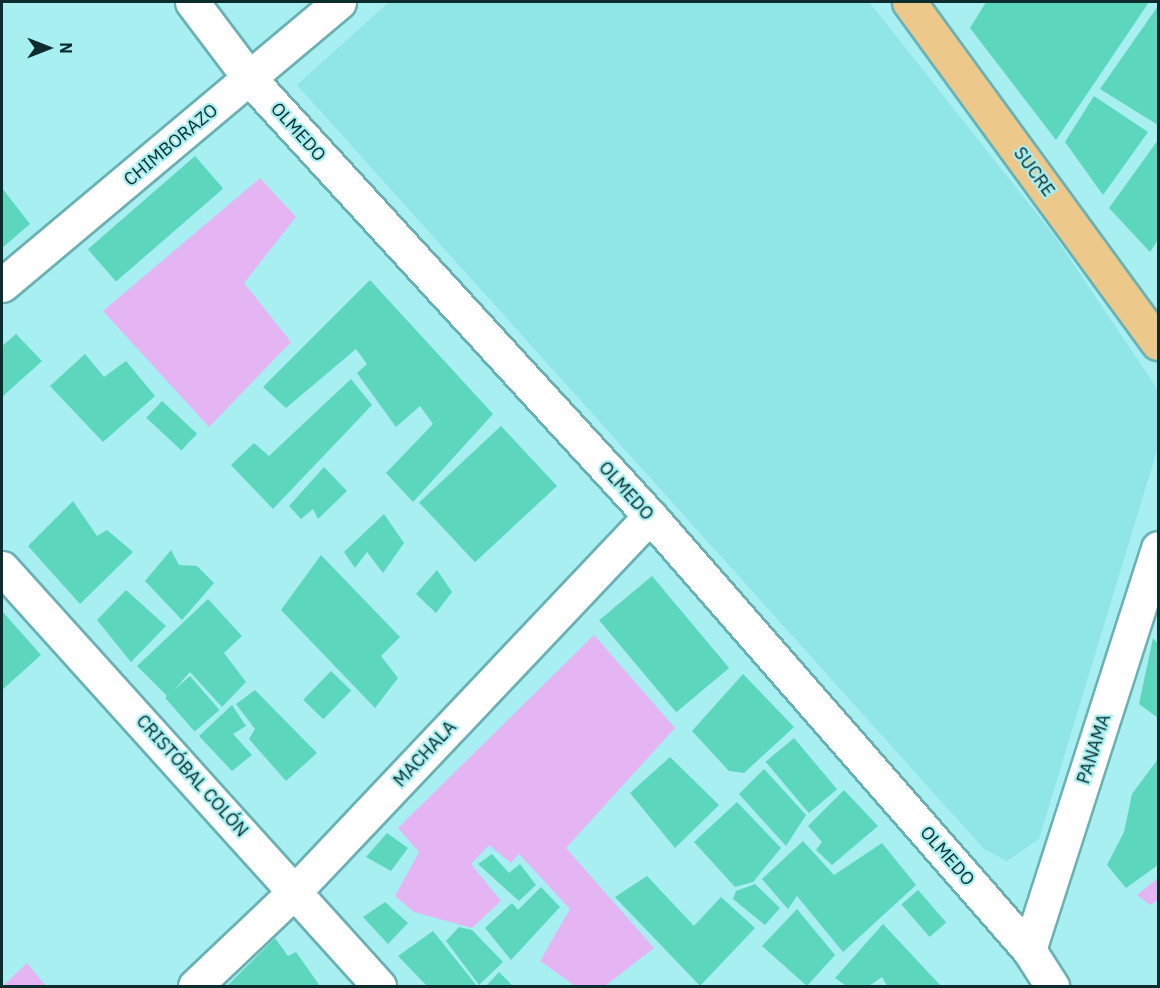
<!DOCTYPE html>
<meta charset="utf-8">
<style>
body{margin:0}
#map{position:relative;width:1160px;height:988px;overflow:hidden;background:#a7eff1;font-family:"IBM Plex Sans",sans-serif}
div>[style]{position:absolute}
.built>*{inset:0;background:#90e5e7}
.green>*{inset:0;background:#e5b5f3}
.building>*{inset:0;background:#5dd6be;transform-origin:0 0}
.roads{filter:drop-shadow(2px 0 #6ab1b3) drop-shadow(-2px 0 #6ab1b3) drop-shadow(0 2px #6ab1b3) drop-shadow(0 -2px #6ab1b3)}
.minor>*{height:33px;margin:-16.5px;padding:0 16.5px;transform-origin:16.5px;border-radius:16.5px;background:#fff}
.tertiary>*{height:33px;margin:-16.5px;padding:0 16.5px;transform-origin:16.5px;border-radius:16.5px;background:#fff}
.primary>*{height:33px;margin:-16.5px;padding:0 16.5px;transform-origin:16.5px;border-radius:16.5px;background:#ecc98a}
span{translate:-50% -50%;white-space:nowrap;text-align:center;line-height:1.15;-webkit-text-stroke:4.5px #a7eff1;paint-order:stroke}
.street-label{font-size:18px;color:#0d2c2d}
.frame{position:absolute;inset:0;border:3px solid #0d2c2d;pointer-events:none}
.north{position:absolute;left:18px;top:18px;width:60px;height:60px;-webkit-text-stroke:4px #a7eff1;paint-order:stroke;rotate:90deg;font-size:16px;font-weight:700;line-height:24px;text-align:center;color:#0d2c2d}
.north::after{content:'';display:block;margin:auto;width:21px;height:27px;background:#0d2c2d;clip-path:polygon(50% 0,100% 100%,50% 72%,0 100%)}
</style>
<div id="map">
<div class="built">
<div style="clip-path:polygon(389px 2px,869px 2px,1056px 238px,1158px 390px,1158px 447px,1039px 839px,1007px 861px,984px 849px,297px 85px)"></div>
</div>
<div class="green">
<div style="clip-path:polygon(260px 178px,296px 217px,244px 283px,291px 342px,209px 427px,103px 311px)"></div>
<div style="clip-path:polygon(594px 635px,675px 728px,566px 848px,654px 948px,605px 986px,575px 986px,540px 961px,570px 909px,519px 854px,511px 863px,489px 845px,471px 864px,501px 901px,472px 928px,414px 912px,395px 896px,419px 852px,398px 828px)"></div>
<div style="clip-path:polygon(1158px 878px,1158px 900px,1150px 905px,1137px 895px)"></div>
<div style="clip-path:polygon(27px 963px,46px 986px,3px 986px)"></div>
</div>
<div class="building">
<div style="clip-path:polygon(986px 2px,1149px 2px,1056px 140px,970px 28px)"></div>
<div style="clip-path:polygon(1158px 6px,1158px 125px,1100px 89px)"></div>
<div style="clip-path:polygon(1094px 96px,1148px 132px,1103px 195px,1065px 142px)"></div>
<div style="clip-path:polygon(1158px 140px,1158px 240px,1150px 252px,1109px 208px)"></div>
<div style="left:195px;top:156px;width:43px;height:142px;rotate:49deg"></div>
<div style="clip-path:polygon(2px 188px,30px 224px,2px 248px)"></div>
<div style="clip-path:polygon(370px 280px,493px 414px,413px 502px,386px 473px,433px 424px,420px 406px,396px 427px,357px 373px,367px 364px,356px 349px,286px 408px,263px 387px)"></div>
<div style="clip-path:polygon(16px 334px,42px 361px,2px 397px,2px 346px)"></div>
<div style="clip-path:polygon(85px 354px,104px 377px,126px 361px,155px 396px,103px 442px,50px 386px)"></div>
<div style="clip-path:polygon(351px 379px,372px 405px,273px 509px,231px 465px,254px 443px,269px 456px)"></div>
<div style="left:162px;top:401px;width:48px;height:23px;rotate:43deg"></div>
<div style="left:501px;top:426px;width:82px;height:112px;rotate:47deg"></div>
<div style="clip-path:polygon(324px 467px,347px 491px,318px 519px,313px 509px,301px 519px,289px 506px)"></div>
<div style="clip-path:polygon(73px 501px,97px 536px,107px 530px,133px 552px,80px 604px,28px 546px)"></div>
<div style="clip-path:polygon(384px 514px,404px 543px,383px 573px,367px 552px,355px 568px,344px 552px)"></div>
<div style="clip-path:polygon(171px 550px,179px 565px,197px 566px,214px 583px,182px 620px,145px 581px)"></div>
<div style="clip-path:polygon(321px 555px,400px 637px,381px 656px,398px 678px,375px 708px,281px 610px)"></div>
<div style="clip-path:polygon(437px 570px,452px 592px,436px 613px,416px 594px)"></div>
<div style="left:652px;top:576px;width:120px;height:69px;rotate:50deg"></div>
<div style="clip-path:polygon(126px 590px,166px 626px,131px 662px,97px 620px)"></div>
<div style="clip-path:polygon(208px 599px,242px 636px,224px 653px,246px 682px,222px 707px,190px 672px,168px 697px,137px 666px)"></div>
<div style="clip-path:polygon(2px 611px,41px 655px,2px 690px)"></div>
<div style="clip-path:polygon(1153px 638px,1158px 644px,1158px 718px,1139px 704px)"></div>
<div style="left:331px;top:671px;width:28px;height:40px;rotate:44deg"></div>
<div style="clip-path:polygon(743px 674px,794px 727px,744px 773px,729px 771px,692px 731px)"></div>
<div style="left:190px;top:676px;width:45px;height:33px;rotate:49deg"></div>
<div style="clip-path:polygon(255px 690px,317px 753px,286px 781px,249px 739px,255px 729px,236px 704px)"></div>
<div style="clip-path:polygon(232px 705px,246px 726px,233px 734px,252px 755px,232px 771px,199px 736px)"></div>
<div style="left:794px;top:738px;width:67px;height:37px;rotate:50deg"></div>
<div style="clip-path:polygon(670px 757px,719px 805px,675px 848px,630px 793px)"></div>
<div style="clip-path:polygon(1158px 759px,1158px 865px,1126px 888px,1107px 865px,1124px 832px,1132px 794px)"></div>
<div style="clip-path:polygon(764px 769px,806px 815px,786px 846px,739px 794px)"></div>
<div style="clip-path:polygon(844px 790px,878px 826px,832px 865px,816px 850px,822px 842px,808px 826px)"></div>
<div style="clip-path:polygon(737px 802px,781px 848px,753px 882px,735px 887px,694px 842px)"></div>
<div style="clip-path:polygon(387px 833px,408px 848px,391px 871px,366px 857px)"></div>
<div style="clip-path:polygon(803px 841px,834px 875px,882px 843px,916px 885px,843px 952px,797px 896px,788px 909px,762px 879px)"></div>
<div style="clip-path:polygon(492px 854px,509px 873px,520px 864px,536px 885px,519px 901px,478px 864px)"></div>
<div style="clip-path:polygon(647px 876px,694px 926px,721px 897px,755px 928px,700px 986px,615px 897px)"></div>
<div style="clip-path:polygon(755px 884px,780px 908px,765px 925px,733px 899px,736px 891px)"></div>
<div style="clip-path:polygon(541px 887px,560px 907px,511px 960px,485px 928px,512px 903px,518px 910px)"></div>
<div style="left:918px;top:890px;width:43px;height:22px;rotate:49deg"></div>
<div style="clip-path:polygon(385px 902px,408px 923px,388px 944px,363px 917px)"></div>
<div style="clip-path:polygon(797px 909px,835px 955px,807px 986px,762px 946px)"></div>
<div style="clip-path:polygon(883px 924px,941px 986px,887px 986px,882px 977px,869px 986px,846px 986px,835px 978px)"></div>
<div style="clip-path:polygon(459px 927px,472px 930px,503px 962px,479px 985px,446px 941px)"></div>
<div style="clip-path:polygon(433px 931px,477px 986px,427px 986px,398px 956px)"></div>
<div style="clip-path:polygon(275px 938px,288px 956px,296px 952px,320px 986px,227px 986px)"></div>
<div style="clip-path:polygon(499px 972px,513px 986px,486px 986px)"></div>
</div>
<div class="roads">
<div class="minor">
<div style="left:2px;top:285px;width:440px;rotate:-40deg"></div>
<div style="left:2px;top:568px;width:563px;rotate:47.95deg"></div>
<div style="left:1029px;top:950px;width:422px;rotate:-72.2deg"></div>
<div style="left:195px;top:986px;width:139px;rotate:-43.5deg"></div>
<div style="left:296px;top:890px;width:515px;rotate:-46.57deg"></div>
</div>
<div class="tertiary">
<div style="left:192px;top:2px;width:96px;rotate:53deg"></div>
<div style="left:250px;top:79px;width:592px;rotate:47.53deg"></div>
<div style="left:650px;top:516px;width:576px;rotate:48.87deg"></div>
<div style="left:1029px;top:950px;width:43px;rotate:57.4deg"></div>
</div>
<div class="primary">
<div style="left:909px;top:2px;width:422px;rotate:53.9deg"></div>
</div>
</div>
<div class="street-label">
<span style="left:298px;top:132px;rotate:48deg">OLMEDO</span>
<span style="left:171px;top:145px;rotate:-40deg">CHIMBORAZO</span>
<span style="left:1034px;top:172px;rotate:54deg">SUCRE</span>
<span style="left:626px;top:491px;rotate:48deg">OLMEDO</span>
<span style="left:1094px;top:749px;rotate:-72deg">PANAMA</span>
<span style="left:425px;top:754px;rotate:-47deg">MACHALA</span>
<span style="left:192px;top:776px;rotate:48deg">CRISTÓBAL COLÓN</span>
<span style="left:947px;top:856px;rotate:49deg">OLMEDO</span>
</div>
<div class="frame"></div>
<div class="north">N</div>
</div>
